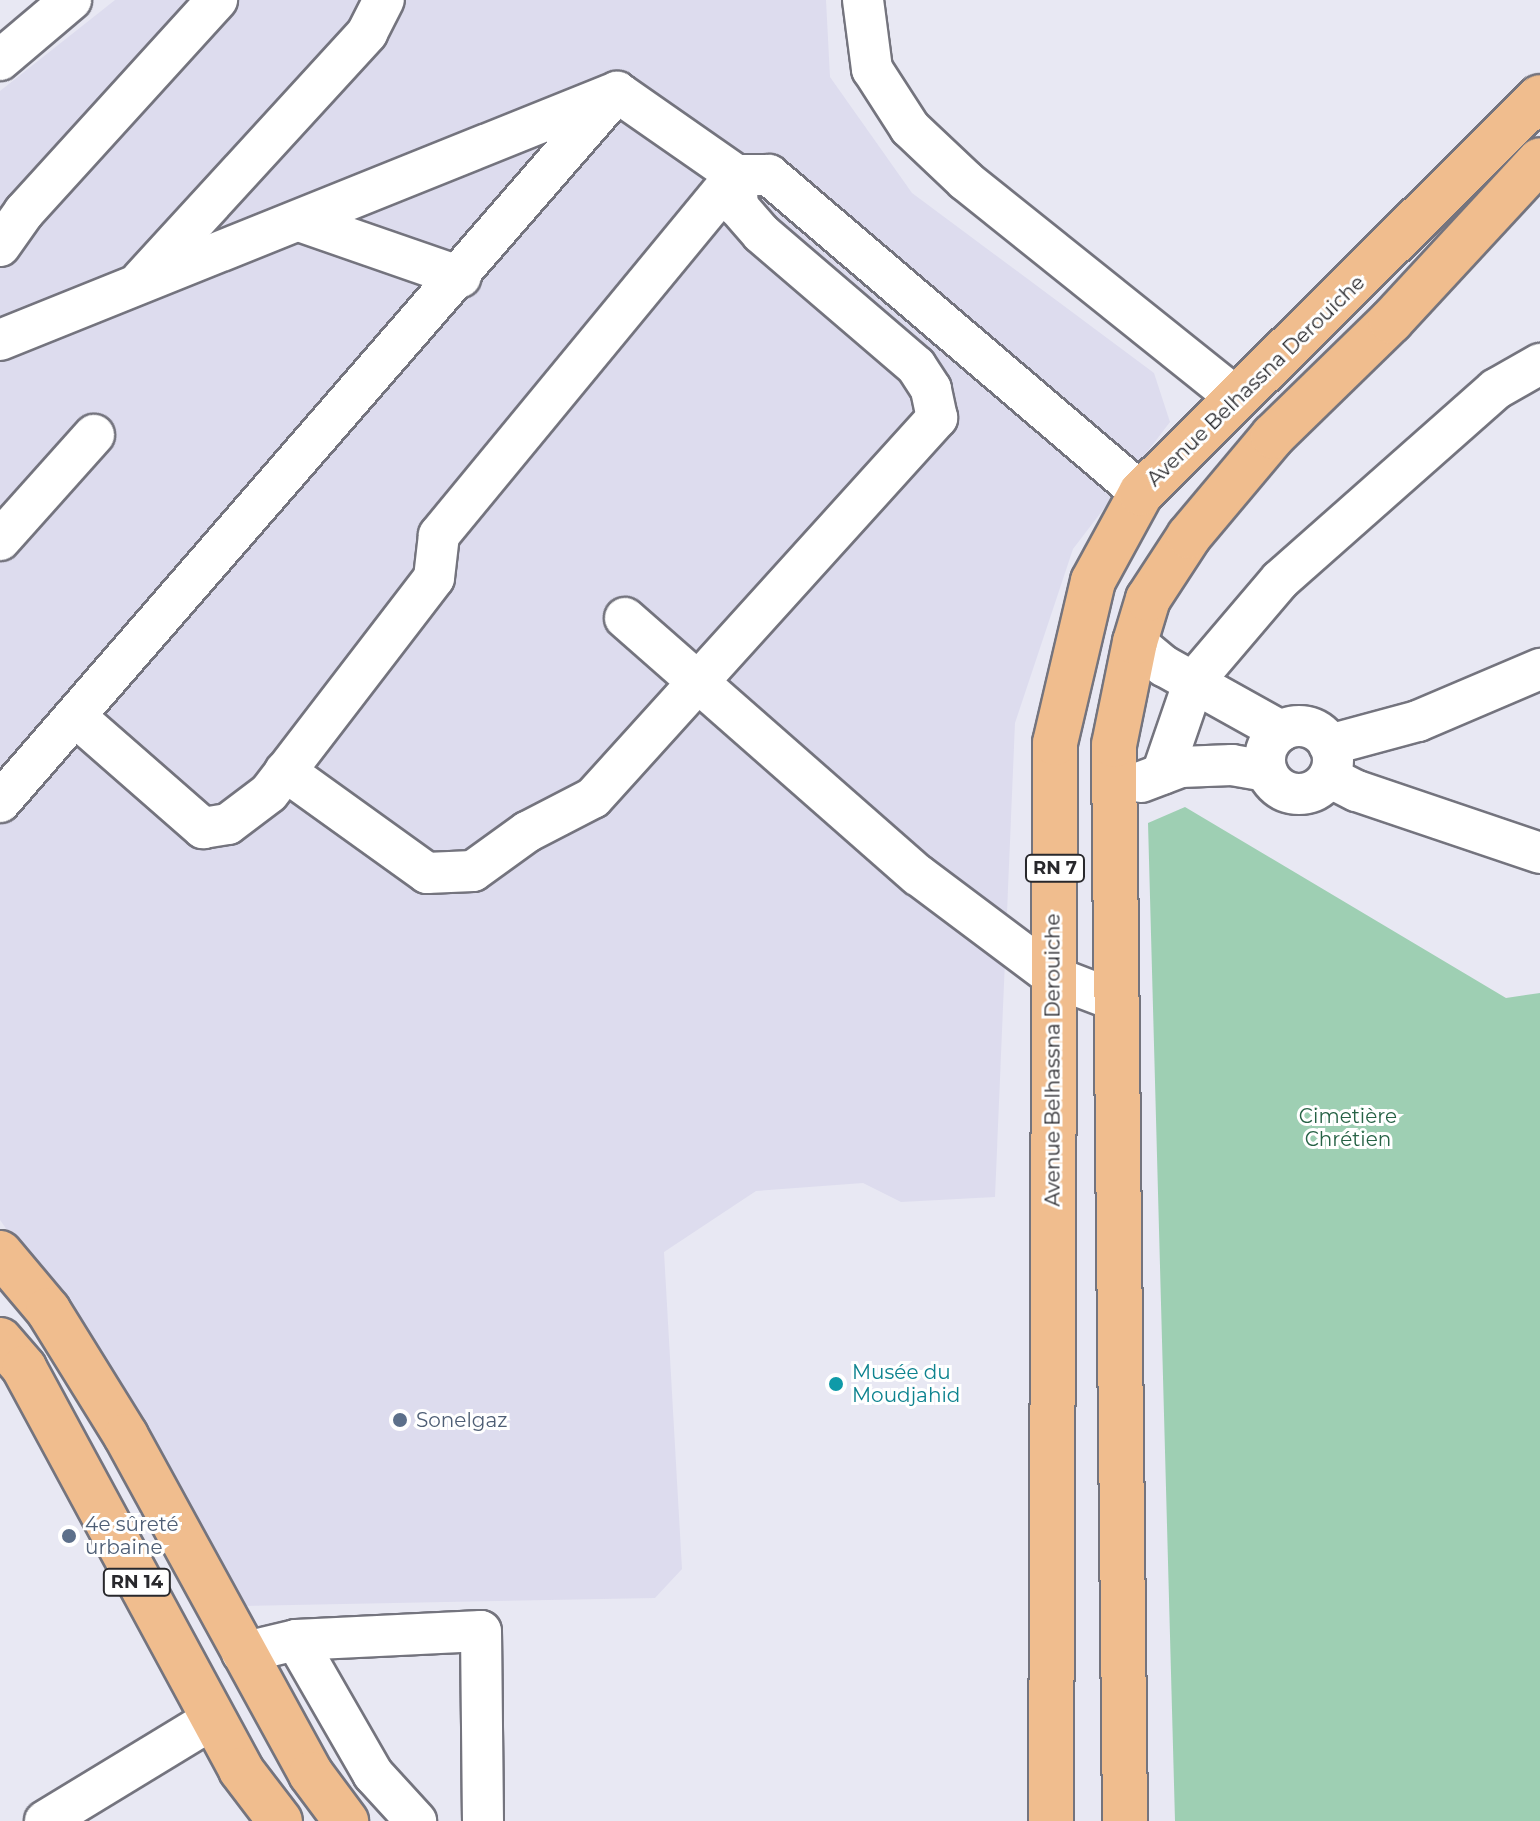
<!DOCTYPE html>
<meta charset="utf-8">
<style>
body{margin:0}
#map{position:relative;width:1540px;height:1821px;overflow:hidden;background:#e8e8f3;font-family:Montserrat,sans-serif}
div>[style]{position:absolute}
.built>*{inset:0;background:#dddcee}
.green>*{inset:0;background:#9ecfb3}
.roads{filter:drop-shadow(2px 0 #74747e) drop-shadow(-2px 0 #74747e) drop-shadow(0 2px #74747e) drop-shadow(0 -2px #74747e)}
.minor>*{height:40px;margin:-20px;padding:0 20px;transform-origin:20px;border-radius:20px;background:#fff}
.minor>.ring{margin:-20px;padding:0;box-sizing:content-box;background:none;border:40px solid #fff;border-radius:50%}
.major>*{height:44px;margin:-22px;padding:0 22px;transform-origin:22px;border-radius:22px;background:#f0bd8e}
.dots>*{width:22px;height:22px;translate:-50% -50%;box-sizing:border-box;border:4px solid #fff;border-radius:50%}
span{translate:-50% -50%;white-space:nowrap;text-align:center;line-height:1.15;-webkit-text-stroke:6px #fff;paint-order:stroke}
.shield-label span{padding:2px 6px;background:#fff;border:2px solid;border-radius:6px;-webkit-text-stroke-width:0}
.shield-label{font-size:18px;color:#28282c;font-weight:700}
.street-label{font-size:20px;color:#28282c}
.park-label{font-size:20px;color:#266245}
.culture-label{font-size:20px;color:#0d838f}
.left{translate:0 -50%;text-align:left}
.service-label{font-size:20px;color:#4e5e75}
</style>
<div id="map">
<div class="built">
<div style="clip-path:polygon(115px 0,826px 0,830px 77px,912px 193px,1154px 373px,1170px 422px,1073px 549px,1015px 723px,995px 1197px,901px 1202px,863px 1183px,756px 1191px,664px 1252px,682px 1569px,655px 1598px,239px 1606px,36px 1271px,0 1220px,0 91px)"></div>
</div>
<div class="green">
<div style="clip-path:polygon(1185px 807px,1506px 998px,1540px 993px,1540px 1821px,1175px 1821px,1148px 823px)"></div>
</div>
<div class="roads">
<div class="minor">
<div style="left:863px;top:0;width:70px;rotate:82.6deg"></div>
<div style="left:872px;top:69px;width:70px;rotate:57.2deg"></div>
<div style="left:910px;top:128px;width:77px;rotate:43.4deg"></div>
<div style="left:966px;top:181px;width:346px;rotate:38.7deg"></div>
<div style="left:0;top:60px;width:93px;rotate:-40.2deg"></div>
<div style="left:617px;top:92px;width:145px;rotate:34.9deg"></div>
<div style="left:736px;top:175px;width:33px"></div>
<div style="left:769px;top:175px;width:489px;rotate:40.5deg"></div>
<div style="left:299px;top:221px;width:171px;rotate:19.1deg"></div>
<div style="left:0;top:246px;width:42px;rotate:-54.8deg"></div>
<div style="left:24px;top:212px;width:287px;rotate:-47.7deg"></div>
<div style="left:141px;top:280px;width:335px;rotate:-47.5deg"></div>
<div style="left:367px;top:33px;width:37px;rotate:-63deg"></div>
<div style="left:0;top:340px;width:662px;rotate:-21.91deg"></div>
<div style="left:0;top:540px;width:141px;rotate:-48.2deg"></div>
<div style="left:625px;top:618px;width:390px;rotate:41.3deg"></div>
<div style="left:918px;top:875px;width:170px;rotate:36.9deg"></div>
<div style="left:1054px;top:977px;width:67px;rotate:20.9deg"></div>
<div style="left:1135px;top:642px;width:38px;rotate:40deg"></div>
<div style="left:1164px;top:666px;width:134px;rotate:29.1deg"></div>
<div style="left:76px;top:717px;width:169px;rotate:41.2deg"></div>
<div style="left:203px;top:828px;width:25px;rotate:-9deg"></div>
<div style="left:228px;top:824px;width:51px;rotate:-37.1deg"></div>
<div style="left:269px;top:793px;width:271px;rotate:-52.5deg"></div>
<div style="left:434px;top:578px;width:43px;rotate:-83.4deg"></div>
<div style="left:439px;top:535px;width:467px;rotate:-50.5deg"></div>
<div class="ring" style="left:1265px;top:726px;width:28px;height:28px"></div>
<div style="left:1329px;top:745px;width:92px;rotate:-15.1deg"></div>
<div style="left:1418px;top:721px;width:133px;rotate:-23.1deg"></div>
<div style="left:285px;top:771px;width:175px;rotate:35.7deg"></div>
<div style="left:427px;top:873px;width:46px;rotate:-2.5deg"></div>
<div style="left:473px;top:871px;width:67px;rotate:-35.8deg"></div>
<div style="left:527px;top:832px;width:74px;rotate:-27.3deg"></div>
<div style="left:593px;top:798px;width:513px;rotate:-47.85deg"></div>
<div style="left:937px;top:418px;width:30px;rotate:-102deg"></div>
<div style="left:931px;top:389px;width:27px;rotate:-123deg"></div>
<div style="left:916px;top:366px;width:204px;rotate:-139.4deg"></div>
<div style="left:761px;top:233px;width:35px;rotate:-131deg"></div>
<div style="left:738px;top:207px;width:32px;rotate:-94deg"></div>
<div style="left:1162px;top:774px;width:98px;rotate:-71deg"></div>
<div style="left:1194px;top:681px;width:133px;rotate:-49.6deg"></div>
<div style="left:1280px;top:580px;width:288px;rotate:-41.5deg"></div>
<div style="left:1496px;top:389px;width:51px;rotate:-29.6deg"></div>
<div style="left:1329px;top:777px;width:31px;rotate:27deg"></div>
<div style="left:1357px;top:791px;width:193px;rotate:18.7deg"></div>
<div style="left:1141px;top:782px;width:43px;rotate:-20.6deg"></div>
<div style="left:1181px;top:767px;width:51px;rotate:-2.2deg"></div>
<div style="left:1232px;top:765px;width:35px;rotate:10deg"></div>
<div style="left:0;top:802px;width:941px;rotate:-49.01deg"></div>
<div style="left:296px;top:1640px;width:155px;rotate:60.1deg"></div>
<div style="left:373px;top:1774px;width:64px;rotate:47.5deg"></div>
<div style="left:242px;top:1653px;width:56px;rotate:-13.5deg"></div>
<div style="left:296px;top:1640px;width:185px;rotate:-2.8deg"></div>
<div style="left:481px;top:1631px;width:190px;rotate:89.4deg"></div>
<div style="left:45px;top:1821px;width:197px;rotate:-31.3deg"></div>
</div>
<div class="major">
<div style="left:0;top:1253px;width:75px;rotate:49.9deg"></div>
<div style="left:48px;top:1310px;width:148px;rotate:58.2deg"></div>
<div style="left:126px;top:1436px;width:385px;rotate:61.3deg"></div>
<div style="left:311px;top:1774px;width:59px;rotate:53.3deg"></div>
<div style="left:0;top:1340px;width:37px;rotate:49deg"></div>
<div style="left:24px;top:1368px;width:457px;rotate:61.6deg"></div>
<div style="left:241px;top:1770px;width:64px;rotate:52.6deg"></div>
<div style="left:1051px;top:1821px;width:1078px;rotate:-89.79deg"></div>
<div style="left:1055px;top:743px;width:166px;rotate:-76.8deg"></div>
<div style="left:1093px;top:581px;width:100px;rotate:-61.4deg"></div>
<div style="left:1141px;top:493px;width:562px;rotate:-44.78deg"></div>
<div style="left:1125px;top:1821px;width:1076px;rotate:-90.59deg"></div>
<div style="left:1114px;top:745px;width:105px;rotate:-78.5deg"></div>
<div style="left:1135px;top:642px;width:45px;rotate:-73.2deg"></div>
<div style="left:1148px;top:599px;width:75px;rotate:-56.9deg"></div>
<div style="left:1189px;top:536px;width:131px;rotate:-50deg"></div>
<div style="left:1273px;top:436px;width:165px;rotate:-44.3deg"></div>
<div style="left:1391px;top:321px;width:219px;rotate:-47.2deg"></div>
</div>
</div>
<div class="dots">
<div style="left:836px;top:1384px;background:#0f9aa8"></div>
<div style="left:400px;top:1420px;background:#5c6f8a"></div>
<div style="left:69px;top:1536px;background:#5c6f8a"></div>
</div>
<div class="shield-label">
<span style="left:1055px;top:868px">RN 7</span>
<span style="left:137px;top:1582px">RN 14</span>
</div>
<div class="street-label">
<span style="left:1256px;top:381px;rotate:-44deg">Avenue Belhassna Derouiche</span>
<span style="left:1053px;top:1060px;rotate:-90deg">Avenue Belhassna Derouiche</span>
</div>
<div class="park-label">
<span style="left:1348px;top:1128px">Cimetière<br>Chrétien</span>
</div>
<div class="culture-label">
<span class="left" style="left:852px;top:1384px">Musée du<br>Moudjahid</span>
</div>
<div class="service-label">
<span class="left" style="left:416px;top:1420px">Sonelgaz</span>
<span class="left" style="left:85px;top:1536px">4e sûreté<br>urbaine</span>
</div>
</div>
